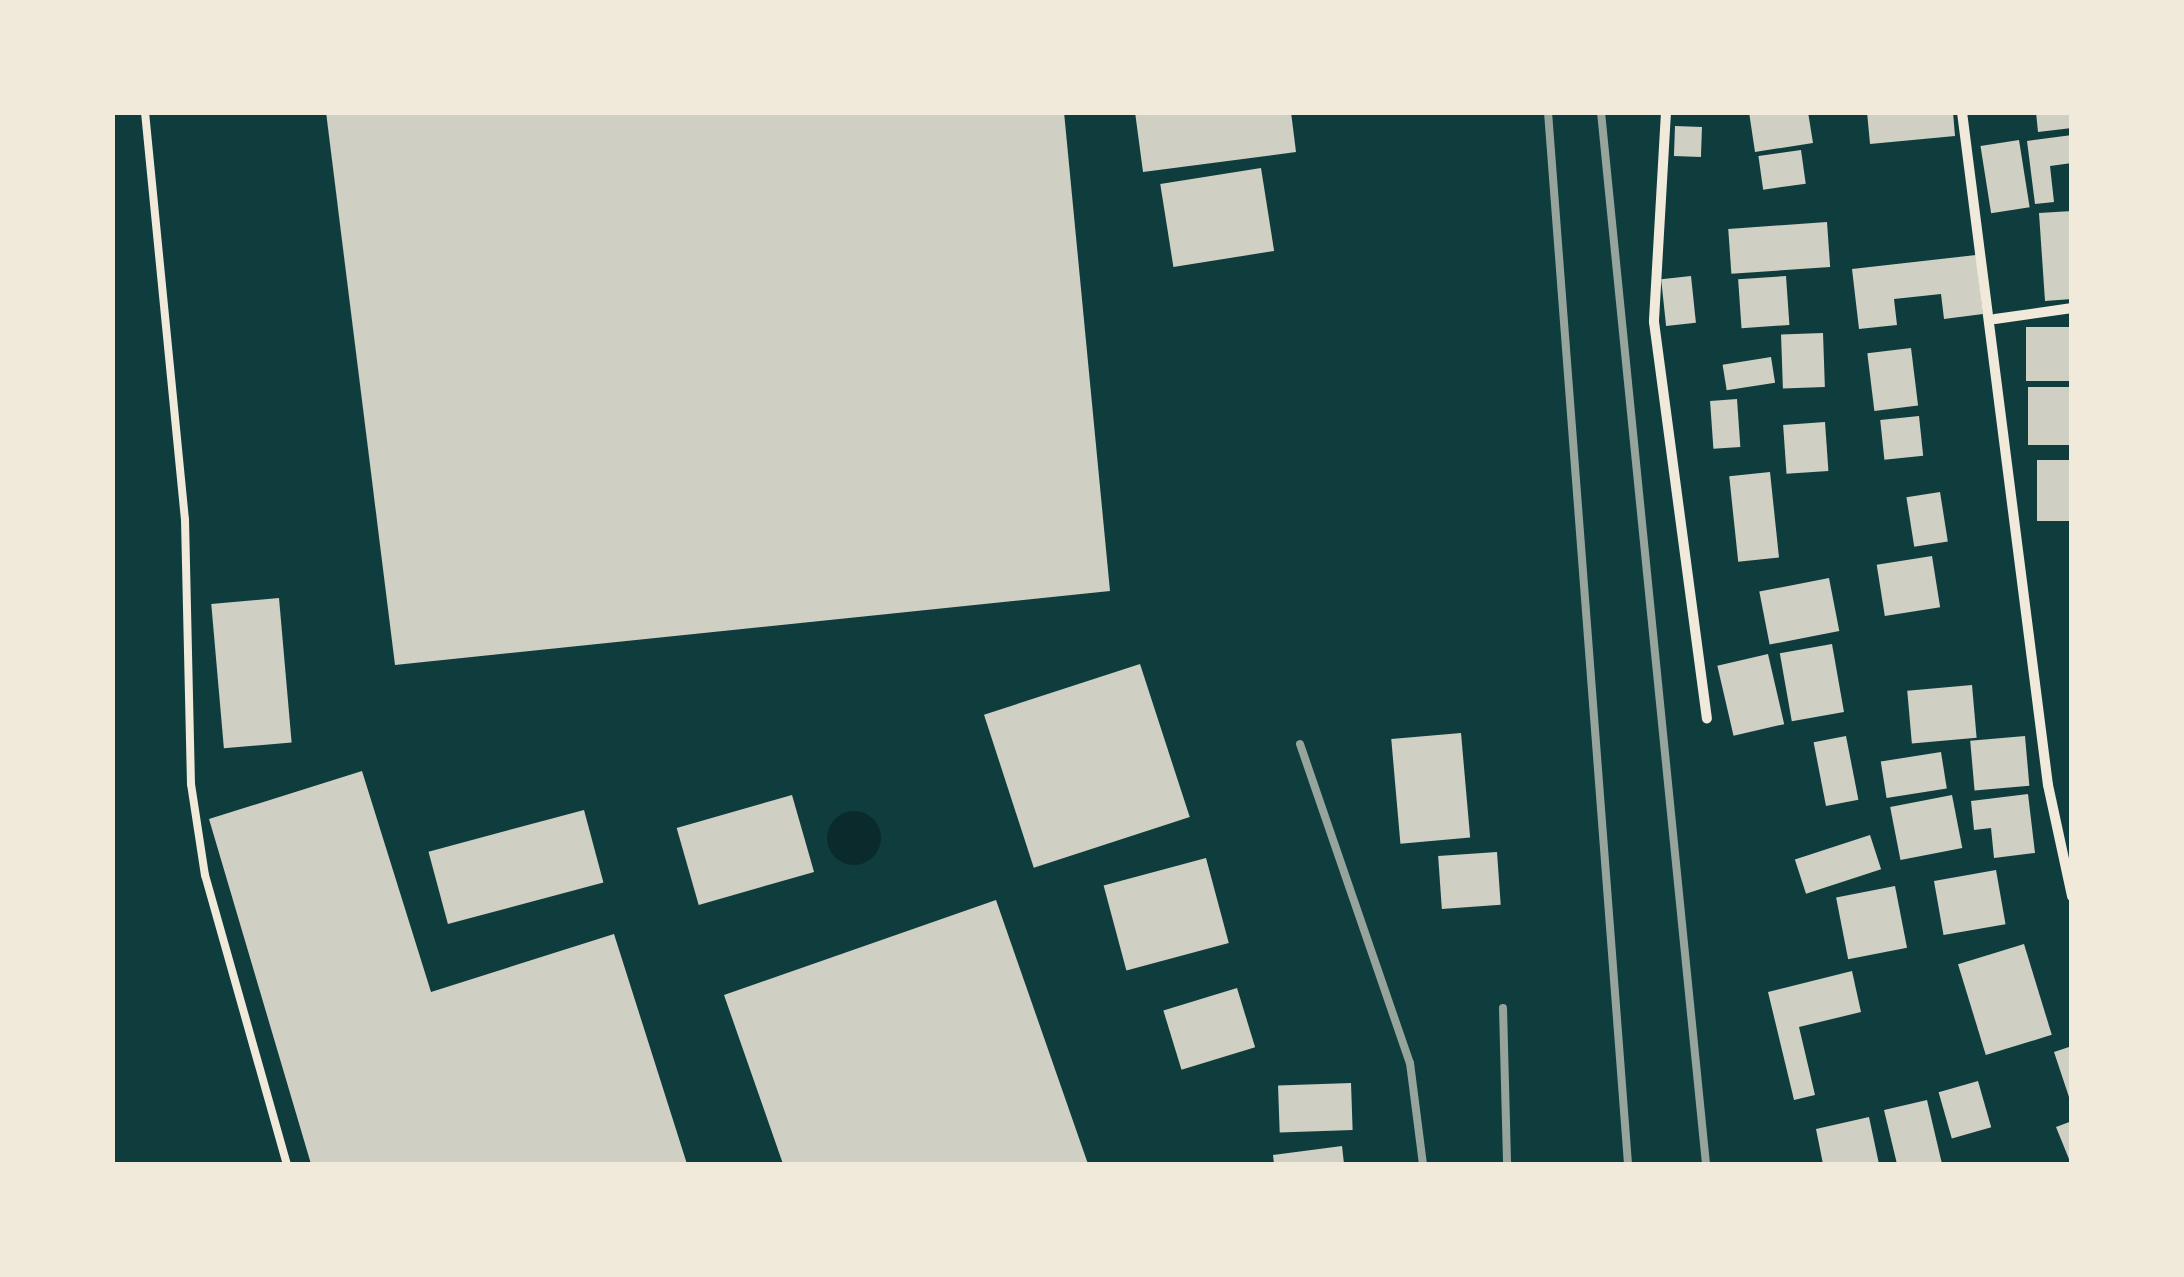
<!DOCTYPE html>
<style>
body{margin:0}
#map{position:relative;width:2184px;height:1277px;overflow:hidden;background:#0f3d3e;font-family:"Nunito Sans",sans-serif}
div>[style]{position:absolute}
.water>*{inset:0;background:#0a2a2b}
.round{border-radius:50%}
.building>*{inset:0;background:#cfcfc3;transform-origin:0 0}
.service>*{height:8px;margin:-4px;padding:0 4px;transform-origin:4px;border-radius:4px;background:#f1e9da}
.minor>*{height:10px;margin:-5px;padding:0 5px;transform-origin:5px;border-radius:5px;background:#f1e9da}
.rail>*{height:8px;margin:-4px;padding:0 4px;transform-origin:4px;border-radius:4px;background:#97a49c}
span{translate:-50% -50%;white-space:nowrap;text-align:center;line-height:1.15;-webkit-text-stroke:8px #f1e9da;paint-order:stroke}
.frame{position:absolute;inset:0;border:115px solid #f1e9da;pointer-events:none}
</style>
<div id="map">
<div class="water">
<div class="round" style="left:827px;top:811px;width:54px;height:54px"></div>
</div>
<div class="building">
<div style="clip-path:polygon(326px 112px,1064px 112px,1110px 591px,395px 665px)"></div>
<div style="clip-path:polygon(1135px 112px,1291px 112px,1296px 152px,1143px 172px)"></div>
<div style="clip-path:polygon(1749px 112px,1808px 112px,1813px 143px,1755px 152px)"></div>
<div style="clip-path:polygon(1867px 112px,1953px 112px,1955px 136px,1870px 144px)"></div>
<div style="clip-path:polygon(2036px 112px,2072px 112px,2072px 128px,2038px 132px)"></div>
<div style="left:1675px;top:126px;width:27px;height:30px;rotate:2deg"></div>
<div style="clip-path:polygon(2072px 135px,2072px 163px,2050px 166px,2054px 202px,2035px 204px,2027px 141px)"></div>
<div style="left:2019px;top:140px;width:68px;height:39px;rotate:81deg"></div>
<div style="left:1801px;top:150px;width:34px;height:43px;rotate:82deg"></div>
<div style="left:1261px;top:168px;width:84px;height:102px;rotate:81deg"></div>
<div style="clip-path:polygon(2072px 211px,2072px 299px,2045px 301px,2039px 213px)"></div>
<div style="left:1827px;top:222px;width:45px;height:99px;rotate:86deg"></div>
<div style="clip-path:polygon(1976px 255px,1983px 314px,1944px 319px,1941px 294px,1894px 299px,1897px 325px,1859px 329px,1852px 269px)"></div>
<div style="left:1691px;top:276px;width:47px;height:30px;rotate:84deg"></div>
<div style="left:1786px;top:276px;width:49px;height:48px;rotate:86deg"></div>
<div style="left:2026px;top:327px;width:46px;height:54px"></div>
<div style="left:1823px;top:333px;width:54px;height:42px;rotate:88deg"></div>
<div style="left:1911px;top:348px;width:58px;height:44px;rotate:83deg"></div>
<div style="left:1771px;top:357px;width:26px;height:49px;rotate:81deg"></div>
<div style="left:2072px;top:387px;width:58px;height:44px;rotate:90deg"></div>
<div style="left:1737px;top:399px;width:48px;height:27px;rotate:86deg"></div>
<div style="left:1919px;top:416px;width:40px;height:39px;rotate:84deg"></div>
<div style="left:1825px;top:422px;width:49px;height:42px;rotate:86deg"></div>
<div style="left:2072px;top:460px;width:61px;height:35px;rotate:90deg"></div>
<div style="left:1770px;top:472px;width:86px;height:41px;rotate:84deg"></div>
<div style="left:1940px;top:492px;width:50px;height:34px;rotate:81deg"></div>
<div style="left:1932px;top:556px;width:52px;height:56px;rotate:81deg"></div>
<div style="left:1829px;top:578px;width:54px;height:71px;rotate:79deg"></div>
<div style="left:279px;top:598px;width:145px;height:68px;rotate:85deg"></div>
<div style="left:1832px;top:644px;width:69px;height:53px;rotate:80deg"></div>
<div style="left:1768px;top:654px;width:72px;height:52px;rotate:77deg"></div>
<div style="left:1140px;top:664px;width:161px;height:164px;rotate:72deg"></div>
<div style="left:1972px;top:685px;width:53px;height:65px;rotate:85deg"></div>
<div style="left:1461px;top:733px;width:105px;height:70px;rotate:85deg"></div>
<div style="left:1846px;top:736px;width:65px;height:33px;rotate:79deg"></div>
<div style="left:2025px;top:736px;width:50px;height:55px;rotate:85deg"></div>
<div style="left:1941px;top:752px;width:37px;height:61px;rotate:81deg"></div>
<div style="clip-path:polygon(362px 771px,431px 992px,614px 934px,687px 1164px,311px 1164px,209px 819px)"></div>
<div style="clip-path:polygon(2028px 794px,2035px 853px,1994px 858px,1991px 828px,1974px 830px,1971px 801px)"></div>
<div style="left:792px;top:795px;width:80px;height:120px;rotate:74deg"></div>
<div style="left:1952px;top:795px;width:54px;height:63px;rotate:79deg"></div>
<div style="left:584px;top:810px;width:75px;height:161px;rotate:75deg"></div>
<div style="left:1870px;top:835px;width:36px;height:79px;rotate:72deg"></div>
<div style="left:1497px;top:852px;width:53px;height:59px;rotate:86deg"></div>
<div style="left:1206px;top:858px;width:88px;height:106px;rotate:75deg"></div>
<div style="left:1996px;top:870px;width:55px;height:63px;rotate:80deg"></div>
<div style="left:1895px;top:886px;width:63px;height:60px;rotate:79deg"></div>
<div style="clip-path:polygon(996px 900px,1088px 1164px,783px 1164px,724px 995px)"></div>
<div style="left:2024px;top:944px;width:95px;height:69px;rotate:73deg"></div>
<div style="clip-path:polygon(1852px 971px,1861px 1012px,1799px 1027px,1815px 1095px,1794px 1100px,1768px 992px)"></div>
<div style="left:1237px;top:988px;width:62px;height:77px;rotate:73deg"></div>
<div style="clip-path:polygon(2072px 1046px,2072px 1103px,2071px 1103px,2054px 1052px)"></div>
<div style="left:1978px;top:1081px;width:48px;height:41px;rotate:74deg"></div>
<div style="left:1351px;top:1083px;width:47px;height:73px;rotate:88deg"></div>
<div style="clip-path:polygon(1927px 1100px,1942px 1164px,1897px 1164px,1884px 1110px)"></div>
<div style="clip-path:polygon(1869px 1117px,1879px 1164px,1823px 1164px,1816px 1129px)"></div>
<div style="clip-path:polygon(2072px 1121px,2072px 1164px,2071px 1164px,2056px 1127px)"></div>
<div style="clip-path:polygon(1342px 1146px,1344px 1164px,1274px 1164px,1273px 1155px)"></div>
</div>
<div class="service">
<div style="left:145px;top:112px;width:410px;rotate:84.4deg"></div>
<div style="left:185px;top:520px;width:264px;rotate:88.7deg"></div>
<div style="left:191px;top:784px;width:92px;rotate:81.3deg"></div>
<div style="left:205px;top:875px;width:300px;rotate:74.2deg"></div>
</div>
<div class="minor">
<div style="left:1666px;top:112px;width:210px;rotate:93.3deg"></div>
<div style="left:1654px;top:322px;width:400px;rotate:82.4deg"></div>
<div style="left:1962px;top:112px;width:678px;rotate:82.72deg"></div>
<div style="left:2048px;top:785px;width:114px;rotate:77.8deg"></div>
<div style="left:1995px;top:319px;width:78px;rotate:-8.1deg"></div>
</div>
<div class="rail">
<div style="left:1548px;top:112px;width:1055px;rotate:85.65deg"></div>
<div style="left:1601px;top:112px;width:1057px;rotate:84.3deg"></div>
<div style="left:1300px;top:744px;width:337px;rotate:71deg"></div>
<div style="left:1410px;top:1063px;width:102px;rotate:82.7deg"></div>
<div style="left:1503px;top:1008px;width:156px;rotate:88.5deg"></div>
</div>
<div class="frame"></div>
</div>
